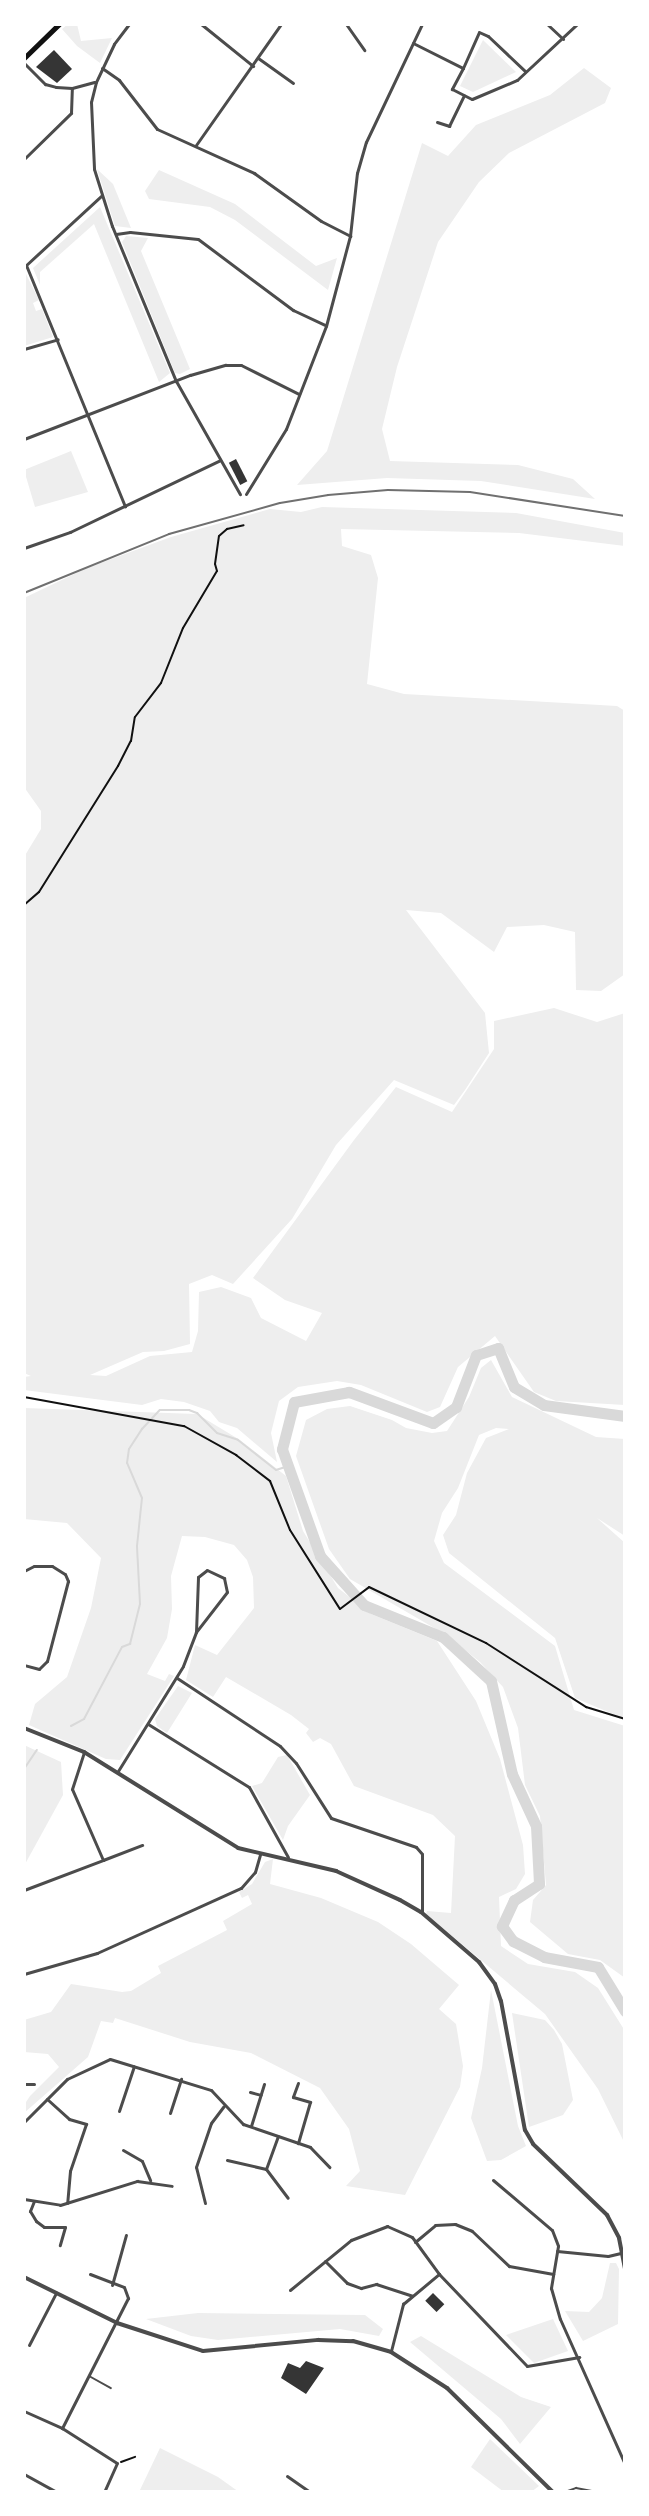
<!DOCTYPE html>
<style>
body{margin:0}
#map{position:relative;width:649px;height:2516px;overflow:hidden;background:#fff;font-family:"DM Sans",sans-serif}
div>[style]{position:absolute}
.green>*{inset:0;background:#eee}
.stream>*{height:2px;margin:-1px;padding:0 1px;transform-origin:1px;border-radius:1px;background:#d9d9d9}
.river>*{height:11px;margin:-5.5px;padding:0 5.5px;transform-origin:5.5px;border-radius:5.5px;background:#d9d9d9}
.building>*{inset:0;background:#353535;transform-origin:0 0}
.path>*{height:2px;margin:-1px;padding:0 1px;transform-origin:1px;border-radius:1px;background:#111}
.service>*{height:2px;margin:-1px;padding:0 1px;transform-origin:1px;border-radius:1px;background:#4c4c4c}
.minor>*{height:3px;margin:-1.5px;padding:0 1.5px;transform-origin:1.5px;border-radius:1.5px;background:#4c4c4c}
.tertiary>*{height:4px;margin:-2px;padding:0 2px;transform-origin:2px;border-radius:2px;background:#4c4c4c}
.primary>*{height:5px;margin:-2.5px;padding:0 2.5px;transform-origin:2.5px;border-radius:2.5px;background:#111}
.rail>*{height:2px;margin:-1px;padding:0 1px;transform-origin:1px;border-radius:1px;background:#707070}
span{translate:-50% -50%;white-space:nowrap;text-align:center;line-height:1.15;-webkit-text-stroke:6px #fff;paint-order:stroke}
.frame{position:absolute;inset:0;border:26px solid #fff;pointer-events:none}
</style>
<div id="map">
<div class="green">
<div style="clip-path:polygon(68px 24px,77px 24px,81px 41px,112px 38px,100px 63px,77px 46px,62px 29px)"></div>
<div style="clip-path:polygon(483px 40px,516px 72px,473px 92px,460px 86px)"></div>
<div style="clip-path:polygon(584px 68px,611px 88px,605px 103px,509px 153px,479px 182px,438px 242px,397px 367px,382px 429px,390px 461px,518px 465px,573px 479px,595px 499px,481px 481px,387px 478px,297px 485px,327px 451px,422px 143px,448px 156px,476px 125px,550px 95px)"></div>
<div style="clip-path:polygon(97px 169px,113px 184px,131px 228px,115px 226px)"></div>
<div style="clip-path:polygon(159px 170px,235px 204px,316px 266px,337px 258px,328px 290px,235px 220px,210px 207px,149px 199px,145px 191px)"></div>
<div style="clip-path:polygon(100px 207px,170px 373px,159px 382px,94px 224px,40px 272px,40px 285px,33px 268px)"></div>
<div style="clip-path:polygon(126px 236px,148px 238px,141px 251px,190px 369px,180px 374px,175px 373px,122px 242px)"></div>
<div style="clip-path:polygon(26px 274px,39px 300px,33px 303px,36px 311px,42px 309px,53px 337px,24px 346px)"></div>
<div style="clip-path:polygon(71px 451px,88px 492px,35px 507px,24px 470px)"></div>
<div style="clip-path:polygon(322px 507px,516px 513px,625px 533px,625px 546px,519px 533px,341px 529px,342px 546px,371px 555px,378px 578px,367px 684px,404px 694px,617px 706px,625px 711px,625px 974px,601px 991px,576px 990px,575px 932px,544px 925px,507px 927px,494px 952px,441px 913px,406px 910px,485px 1013px,489px 1053px,465px 1090px,454px 1105px,394px 1080px,336px 1145px,292px 1219px,233px 1284px,212px 1275px,189px 1284px,190px 1344px,164px 1351px,143px 1352px,90px 1375px,106px 1376px,150px 1356px,192px 1352px,198px 1331px,199px 1292px,221px 1287px,251px 1298px,261px 1318px,306px 1341px,322px 1313px,285px 1300px,253px 1278px,354px 1140px,396px 1087px,452px 1112px,494px 1049px,494px 1021px,554px 1008px,597px 1022px,625px 1013px,625px 1405px,556px 1401px,534px 1392px,495px 1336px,458px 1367px,440px 1407px,427px 1412px,361px 1385px,337px 1381px,298px 1387px,279px 1401px,271px 1433px,277px 1462px,237px 1428px,219px 1422px,210px 1411px,184px 1402px,161px 1399px,142px 1405px,24px 1390px,24px 1377px,31px 1376px,24px 1373px,24px 857px,41px 829px,41px 811px,24px 787px,24px 598px,87px 568px,171px 537px,270px 509px,301px 512px)"></div>
<div style="clip-path:polygon(491px 1360px,512px 1397px,596px 1437px,625px 1439px,625px 1536px,597px 1518px,625px 1543px,625px 1719px,575px 1698px,555px 1638px,449px 1553px,443px 1535px,456px 1515px,467px 1473px,486px 1438px,509px 1429px,496px 1428px,479px 1435px,458px 1488px,442px 1513px,434px 1541px,444px 1563px,555px 1646px,574px 1710px,625px 1726px,625px 1978px,600px 1960px,568px 1954px,530px 1922px,533px 1900px,546px 1885px,540px 1816px,525px 1785px,518px 1728px,503px 1687px,480px 1662px,448px 1636px,350px 1579px,329px 1549px,296px 1456px,306px 1420px,327px 1409px,350px 1406px,392px 1420px,406px 1428px,432px 1433px,447px 1431px,469px 1397px,481px 1368px)"></div>
<div style="clip-path:polygon(24px 1408px,197px 1414px,240px 1440px,286px 1476px,303px 1531px,338px 1588px,371px 1614px,437px 1641px,476px 1701px,500px 1759px,523px 1845px,525px 1874px,516px 1889px,499px 1897px,501px 1946px,528px 1964px,575px 1972px,598px 1988px,625px 2031px,625px 2144px,598px 2089px,545px 2014px,426px 1914px,427px 1911px,451px 1913px,455px 1836px,433px 1815px,354px 1786px,331px 1744px,320px 1738px,313px 1742px,306px 1733px,309px 1729px,291px 1715px,226px 1677px,213px 1697px,186px 1680px,195px 1645px,217px 1655px,254px 1608px,253px 1577px,247px 1560px,234px 1545px,205px 1537px,182px 1536px,171px 1576px,172px 1609px,167px 1638px,147px 1674px,165px 1681px,169px 1674px,174px 1676px,120px 1760px,106px 1759px,29px 1725px,35px 1704px,67px 1677px,91px 1608px,101px 1558px,67px 1523px,24px 1519px)"></div>
<div style="clip-path:polygon(178px 1686px,192px 1693px,167px 1733px,157px 1726px,155px 1719px)"></div>
<div style="clip-path:polygon(24px 1745px,61px 1762px,63px 1795px,24px 1866px)"></div>
<div style="clip-path:polygon(287px 1755px,310px 1795px,288px 1826px,283px 1840px,252px 1786px,262px 1783px,278px 1757px)"></div>
<div style="clip-path:polygon(273px 1859px,270px 1884px,321px 1898px,378px 1922px,411px 1944px,459px 1985px,439px 2009px,456px 2024px,463px 2066px,460px 2087px,405px 2195px,346px 2186px,360px 2171px,349px 2129px,320px 2088px,251px 2053px,190px 2042px,115px 2018px,113px 2023px,101px 2021px,88px 2057px,24px 2113px,24px 2105px,30px 2096px,59px 2067px,48px 2054px,24px 2052px,24px 2020px,51px 2012px,71px 1984px,122px 1992px,131px 1991px,161px 1973px,158px 1966px,227px 1930px,223px 1921px,252px 1904px,248px 1895px,242px 1898px,239px 1892px,252px 1884px,265px 1862px)"></div>
<div style="clip-path:polygon(491px 1990px,518px 2126px,526px 2146px,501px 2160px,487px 2161px,471px 2118px,482px 2068px)"></div>
<div style="clip-path:polygon(512px 2013px,545px 2020px,554px 2030px,562px 2044px,573px 2100px,563px 2115px,529px 2127px)"></div>
<div style="clip-path:polygon(610px 2263px,616px 2263px,619px 2269px,618px 2324px,583px 2341px,565px 2311px,589px 2312px,602px 2298px)"></div>
<div style="clip-path:polygon(198px 2313px,365px 2315px,383px 2329px,379px 2336px,340px 2329px,218px 2340px,191px 2336px,146px 2319px)"></div>
<div style="clip-path:polygon(553px 2319px,568px 2351px,534px 2363px,506px 2335px)"></div>
<div style="clip-path:polygon(421px 2336px,521px 2397px,551px 2407px,520px 2444px,501px 2419px,410px 2342px)"></div>
<div style="clip-path:polygon(490px 2439px,539px 2486px,531px 2492px,504px 2492px,471px 2467px)"></div>
<div style="clip-path:polygon(160px 2448px,218px 2477px,239px 2492px,139px 2492px)"></div>
</div>
<div class="stream">
<div style="left:71px;top:1726px;width:15px;rotate:-28deg"></div>
<div style="left:84px;top:1719px;width:81px;rotate:-62.2deg"></div>
<div style="left:122px;top:1647px;width:9px;rotate:-21deg"></div>
<div style="left:130px;top:1644px;width:41px;rotate:-76deg"></div>
<div style="left:140px;top:1604px;width:58px;rotate:-93deg"></div>
<div style="left:137px;top:1546px;width:48px;rotate:-84.1deg"></div>
<div style="left:142px;top:1498px;width:38px;rotate:-113deg"></div>
<div style="left:127px;top:1463px;width:14px;rotate:-82deg"></div>
<div style="left:129px;top:1449px;width:24px;rotate:-57deg"></div>
<div style="left:142px;top:1429px;width:26px;rotate:-47deg"></div>
<div style="left:160px;top:1410px;width:29px"></div>
<div style="left:189px;top:1410px;width:9px;rotate:21deg"></div>
<div style="left:197px;top:1413px;width:28px;rotate:45deg"></div>
<div style="left:217px;top:1433px;width:22px;rotate:18deg"></div>
<div style="left:238px;top:1440px;width:48px;rotate:38.3deg"></div>
<div style="left:276px;top:1470px;width:13px;rotate:-18deg"></div>
<div style="left:24px;top:1769px;width:23px;rotate:-56deg"></div>
</div>
<div class="river">
<div style="left:625px;top:1416px;width:82px;rotate:-172.3deg"></div>
<div style="left:544px;top:1405px;width:35px;rotate:-149deg"></div>
<div style="left:514px;top:1387px;width:42px;rotate:-112.3deg"></div>
<div style="left:498px;top:1348px;width:23px;rotate:162deg"></div>
<div style="left:476px;top:1355px;width:56px;rotate:111deg"></div>
<div style="left:456px;top:1407px;width:28px;rotate:145deg"></div>
<div style="left:433px;top:1423px;width:90px;rotate:-159.7deg"></div>
<div style="left:349px;top:1392px;width:56px;rotate:169.7deg"></div>
<div style="left:294px;top:1402px;width:49px;rotate:104.3deg"></div>
<div style="left:282px;top:1449px;width:114px;rotate:70.4deg"></div>
<div style="left:320px;top:1556px;width:66px;rotate:48.1deg"></div>
<div style="left:364px;top:1605px;width:85px;rotate:22.1deg"></div>
<div style="left:443px;top:1637px;width:65px;rotate:42.5deg"></div>
<div style="left:491px;top:1681px;width:95px;rotate:77.3deg"></div>
<div style="left:512px;top:1774px;width:57px;rotate:65.2deg"></div>
<div style="left:536px;top:1826px;width:58px;rotate:87deg"></div>
<div style="left:539px;top:1884px;width:30px;rotate:147deg"></div>
<div style="left:514px;top:1900px;width:29px;rotate:115deg"></div>
<div style="left:502px;top:1926px;width:19px;rotate:54deg"></div>
<div style="left:513px;top:1941px;width:35px;rotate:27deg"></div>
<div style="left:544px;top:1957px;width:55px;rotate:10.5deg"></div>
<div style="left:598px;top:1967px;width:52px;rotate:58.5deg"></div>
</div>
<div class="building">
<div style="clip-path:polygon(54px 50px,72px 69px,57px 83px,36px 67px)"></div>
<div style="left:236px;top:459px;width:25px;height:8px;rotate:63deg"></div>
<div style="left:433px;top:2293px;width:16px;height:11px;rotate:45deg"></div>
<div style="clip-path:polygon(306px 2361px,324px 2368px,306px 2394px,281px 2378px,288px 2363px,300px 2368px)"></div>
</div>
<div class="path">
<div style="left:24px;top:905px;width:20px;rotate:-41deg"></div>
<div style="left:39px;top:892px;width:149px;rotate:-57.9deg"></div>
<div style="left:118px;top:766px;width:28px;rotate:-63deg"></div>
<div style="left:131px;top:741px;width:24px;rotate:-81deg"></div>
<div style="left:135px;top:717px;width:43px;rotate:-52.6deg"></div>
<div style="left:161px;top:683px;width:59px;rotate:-68.2deg"></div>
<div style="left:183px;top:628px;width:66px;rotate:-59.2deg"></div>
<div style="left:217px;top:571px;width:7px;rotate:-106deg"></div>
<div style="left:215px;top:564px;width:28px;rotate:-82deg"></div>
<div style="left:219px;top:536px;width:11px;rotate:-41deg"></div>
<div style="left:227px;top:529px;width:17px;rotate:-13deg"></div>
<div style="left:24px;top:1397px;width:163px;rotate:10.3deg"></div>
<div style="left:184px;top:1426px;width:60px;rotate:29.1deg"></div>
<div style="left:236px;top:1455px;width:43px;rotate:37.4deg"></div>
<div style="left:270px;top:1481px;width:53px;rotate:67.8deg"></div>
<div style="left:290px;top:1530px;width:93px;rotate:57.7deg"></div>
<div style="left:340px;top:1609px;width:36px;rotate:-37deg"></div>
<div style="left:369px;top:1587px;width:130px;rotate:25.6deg"></div>
<div style="left:486px;top:1643px;width:119px;rotate:32.6deg"></div>
<div style="left:586px;top:1707px;width:41px;rotate:17.1deg"></div>
<div style="left:121px;top:2462px;width:15px;rotate:-20deg"></div>
</div>
<div class="service">
<div style="left:89px;top:2376px;width:25px;rotate:29deg"></div>
<div style="left:565px;top:2492px;width:12px;rotate:-20deg"></div>
<div style="left:576px;top:2488px;width:20px;rotate:11deg"></div>
</div>
<div class="minor">
<div style="left:129px;top:24px;width:25px;rotate:127deg"></div>
<div style="left:114px;top:44px;width:42px;rotate:115.3deg"></div>
<div style="left:96px;top:82px;width:21px;rotate:104deg"></div>
<div style="left:91px;top:102px;width:67px;rotate:87.4deg"></div>
<div style="left:94px;top:169px;width:60px;rotate:72.5deg"></div>
<div style="left:112px;top:226px;width:168px;rotate:67.6deg"></div>
<div style="left:176px;top:381px;width:130px;rotate:60.5deg"></div>
<div style="left:201px;top:24px;width:67px;rotate:38.9deg"></div>
<div style="left:346px;top:24px;width:32px;rotate:55deg"></div>
<div style="left:547px;top:24px;width:22px;rotate:43deg"></div>
<div style="left:413px;top:43px;width:56px;rotate:26.6deg"></div>
<div style="left:463px;top:68px;width:24px;rotate:118deg"></div>
<div style="left:452px;top:89px;width:22px;rotate:27deg"></div>
<div style="left:472px;top:99px;width:49px;rotate:-22.9deg"></div>
<div style="left:517px;top:80px;width:82px;rotate:-43deg"></div>
<div style="left:258px;top:58px;width:43px;rotate:35.5deg"></div>
<div style="left:24px;top:63px;width:30px;rotate:45deg"></div>
<div style="left:45px;top:84px;width:11px;rotate:15deg"></div>
<div style="left:56px;top:87px;width:16px;rotate:4deg"></div>
<div style="left:72px;top:88px;width:23px;rotate:-15deg"></div>
<div style="left:102px;top:68px;width:21px;rotate:35deg"></div>
<div style="left:119px;top:80px;width:62px;rotate:52.2deg"></div>
<div style="left:157px;top:129px;width:107px;rotate:24.4deg"></div>
<div style="left:254px;top:173px;width:82px;rotate:35.6deg"></div>
<div style="left:321px;top:221px;width:33px;rotate:27deg"></div>
<div style="left:463px;top:68px;width:39px;rotate:-66deg"></div>
<div style="left:479px;top:32px;width:10px;rotate:24deg"></div>
<div style="left:488px;top:36px;width:51px;rotate:43.4deg"></div>
<div style="left:437px;top:122px;width:13px;rotate:18deg"></div>
<div style="left:449px;top:126px;width:34px;rotate:-64deg"></div>
<div style="left:196px;top:145px;width:148px;rotate:-54.9deg"></div>
<div style="left:24px;top:159px;width:66px;rotate:-44.4deg"></div>
<div style="left:71px;top:113px;width:25px;rotate:-88deg"></div>
<div style="left:116px;top:234px;width:14px;rotate:-8deg"></div>
<div style="left:130px;top:232px;width:68px;rotate:5.9deg"></div>
<div style="left:198px;top:239px;width:119px;rotate:36.8deg"></div>
<div style="left:293px;top:310px;width:35px;rotate:25deg"></div>
<div style="left:26px;top:265px;width:261px;rotate:67.7deg"></div>
<div style="left:24px;top:267px;width:105px;rotate:-42.7deg"></div>
<div style="left:24px;top:349px;width:35px;rotate:-16deg"></div>
<div style="left:24px;top:439px;width:178px;rotate:-21.1deg"></div>
<div style="left:190px;top:375px;width:37px;rotate:-16deg"></div>
<div style="left:226px;top:365px;width:15px"></div>
<div style="left:241px;top:365px;width:65px;rotate:26.6deg"></div>
<div style="left:246px;top:494px;width:76px;rotate:-58.4deg"></div>
<div style="left:286px;top:429px;width:110px;rotate:-68.8deg"></div>
<div style="left:326px;top:326px;width:93px;rotate:-75.1deg"></div>
<div style="left:350px;top:236px;width:63px;rotate:-83.7deg"></div>
<div style="left:357px;top:173px;width:32px;rotate:-74deg"></div>
<div style="left:366px;top:142px;width:131px;rotate:-64.6deg"></div>
<div style="left:24px;top:548px;width:49px;rotate:-19.2deg"></div>
<div style="left:70px;top:532px;width:166px;rotate:-25.6deg"></div>
<div style="left:24px;top:1571px;width:11px;rotate:-27deg"></div>
<div style="left:34px;top:1566px;width:18px"></div>
<div style="left:52px;top:1566px;width:15px;rotate:32deg"></div>
<div style="left:65px;top:1574px;width:8px;rotate:67deg"></div>
<div style="left:68px;top:1581px;width:83px;rotate:104.7deg"></div>
<div style="left:47px;top:1661px;width:11px;rotate:135deg"></div>
<div style="left:39px;top:1669px;width:16px;rotate:-165deg"></div>
<div style="left:177px;top:1678px;width:123px;rotate:33.4deg"></div>
<div style="left:280px;top:1746px;width:23px;rotate:47deg"></div>
<div style="left:296px;top:1763px;width:65px;rotate:57.5deg"></div>
<div style="left:331px;top:1818px;width:90px;rotate:18.8deg"></div>
<div style="left:416px;top:1847px;width:9px;rotate:49deg"></div>
<div style="left:422px;top:1854px;width:57px;rotate:90deg"></div>
<div style="left:148px;top:1724px;width:119px;rotate:32deg"></div>
<div style="left:249px;top:1787px;width:80px;rotate:60.9deg"></div>
<div style="left:118px;top:1771px;width:123px;rotate:-58.2deg"></div>
<div style="left:183px;top:1666px;width:36px;rotate:-69deg"></div>
<div style="left:196px;top:1632px;width:55px;rotate:-87.9deg"></div>
<div style="left:198px;top:1577px;width:11px;rotate:-38deg"></div>
<div style="left:207px;top:1570px;width:19px;rotate:25deg"></div>
<div style="left:224px;top:1578px;width:14px;rotate:78deg"></div>
<div style="left:227px;top:1592px;width:51px;rotate:127.8deg"></div>
<div style="left:103px;top:1860px;width:42px;rotate:-21deg"></div>
<div style="left:24px;top:1890px;width:85px;rotate:-20.8deg"></div>
<div style="left:103px;top:1860px;width:77px;rotate:-113.6deg"></div>
<div style="left:72px;top:1789px;width:38px;rotate:-72deg"></div>
<div style="left:24px;top:1974px;width:76px;rotate:-16deg"></div>
<div style="left:97px;top:1953px;width:158px;rotate:-24.3deg"></div>
<div style="left:241px;top:1888px;width:21px;rotate:-49deg"></div>
<div style="left:255px;top:1872px;width:19px;rotate:-74deg"></div>
<div style="left:298px;top:2083px;width:15px;rotate:110deg"></div>
<div style="left:293px;top:2097px;width:18px;rotate:16deg"></div>
<div style="left:310px;top:2102px;width:43px;rotate:106.3deg"></div>
<div style="left:24px;top:2084px;width:10px"></div>
<div style="left:250px;top:2092px;width:11px;rotate:15deg"></div>
<div style="left:47px;top:2099px;width:30px;rotate:42deg"></div>
<div style="left:69px;top:2119px;width:18px;rotate:16deg"></div>
<div style="left:86px;top:2124px;width:50px;rotate:108.8deg"></div>
<div style="left:70px;top:2171px;width:32px;rotate:95deg"></div>
<div style="left:119px;top:2111px;width:47px;rotate:-71.6deg"></div>
<div style="left:170px;top:2113px;width:36px;rotate:-72deg"></div>
<div style="left:24px;top:2122px;width:61px;rotate:-45deg"></div>
<div style="left:67px;top:2079px;width:47px;rotate:-24.9deg"></div>
<div style="left:110px;top:2059px;width:106px;rotate:17.1deg"></div>
<div style="left:211px;top:2090px;width:47px;rotate:46.7deg"></div>
<div style="left:243px;top:2124px;width:71px;rotate:18.9deg"></div>
<div style="left:310px;top:2147px;width:28px;rotate:46deg"></div>
<div style="left:251px;top:2126px;width:44px;rotate:-72.8deg"></div>
<div style="left:123px;top:2150px;width:22px;rotate:30deg"></div>
<div style="left:142px;top:2161px;width:21px;rotate:67deg"></div>
<div style="left:227px;top:2160px;width:40px;rotate:13deg"></div>
<div style="left:266px;top:2169px;width:35px;rotate:-70deg"></div>
<div style="left:266px;top:2169px;width:36px;rotate:53deg"></div>
<div style="left:493px;top:2180px;width:77px;rotate:40.3deg"></div>
<div style="left:552px;top:2230px;width:17px;rotate:69deg"></div>
<div style="left:558px;top:2246px;width:43px;rotate:99.5deg"></div>
<div style="left:551px;top:2288px;width:32px;rotate:74deg"></div>
<div style="left:560px;top:2319px;width:159px;rotate:65.9deg"></div>
<div style="left:24px;top:2199px;width:36px;rotate:9deg"></div>
<div style="left:60px;top:2205px;width:81px;rotate:-17.3deg"></div>
<div style="left:137px;top:2181px;width:35px;rotate:8deg"></div>
<div style="left:34px;top:2201px;width:11px;rotate:112deg"></div>
<div style="left:30px;top:2211px;width:12px;rotate:59deg"></div>
<div style="left:36px;top:2221px;width:10px;rotate:37deg"></div>
<div style="left:44px;top:2227px;width:21px"></div>
<div style="left:65px;top:2227px;width:19px;rotate:106deg"></div>
<div style="left:205px;top:2203px;width:37px;rotate:-104deg"></div>
<div style="left:196px;top:2167px;width:46px;rotate:-71.2deg"></div>
<div style="left:211px;top:2123px;width:21px;rotate:-53deg"></div>
<div style="left:415px;top:2242px;width:26px;rotate:-40deg"></div>
<div style="left:435px;top:2225px;width:20px;rotate:-3deg"></div>
<div style="left:455px;top:2224px;width:18px;rotate:22deg"></div>
<div style="left:472px;top:2231px;width:51px;rotate:43.4deg"></div>
<div style="left:509px;top:2266px;width:45px;rotate:10.3deg"></div>
<div style="left:557px;top:2251px;width:51px;rotate:5.6deg"></div>
<div style="left:608px;top:2256px;width:13px;rotate:-13deg"></div>
<div style="left:325px;top:2261px;width:31px;rotate:45deg"></div>
<div style="left:347px;top:2283px;width:15px;rotate:20deg"></div>
<div style="left:361px;top:2288px;width:16px;rotate:-15deg"></div>
<div style="left:376px;top:2284px;width:38px;rotate:18deg"></div>
<div style="left:90px;top:2274px;width:36px;rotate:21deg"></div>
<div style="left:124px;top:2287px;width:12px;rotate:70deg"></div>
<div style="left:128px;top:2298px;width:146px;rotate:116.9deg"></div>
<div style="left:62px;top:2428px;width:65px;rotate:32.5deg"></div>
<div style="left:117px;top:2463px;width:32px;rotate:114deg"></div>
<div style="left:112px;top:2285px;width:52px;rotate:-74.4deg"></div>
<div style="left:290px;top:2290px;width:79px;rotate:-39.3deg"></div>
<div style="left:351px;top:2240px;width:39px;rotate:-21deg"></div>
<div style="left:387px;top:2226px;width:27px;rotate:24deg"></div>
<div style="left:412px;top:2237px;width:46px;rotate:53.9deg"></div>
<div style="left:439px;top:2274px;width:127px;rotate:46.3deg"></div>
<div style="left:527px;top:2366px;width:53px;rotate:-9.8deg"></div>
<div style="left:29px;top:2345px;width:59px;rotate:-62.6deg"></div>
<div style="left:391px;top:2351px;width:49px;rotate:-75.7deg"></div>
<div style="left:403px;top:2304px;width:47px;rotate:-39.8deg"></div>
<div style="left:24px;top:2411px;width:42px;rotate:24.1deg"></div>
<div style="left:24px;top:2474px;width:38px;rotate:29deg"></div>
<div style="left:287px;top:2476px;width:28px;rotate:35deg"></div>
</div>
<div class="tertiary">
<div style="left:24px;top:1728px;width:65px;rotate:21.8deg"></div>
<div style="left:84px;top:1752px;width:181px;rotate:31.9deg"></div>
<div style="left:238px;top:1848px;width:101px;rotate:13.2deg"></div>
<div style="left:336px;top:1871px;width:70px;rotate:24.4deg"></div>
<div style="left:400px;top:1900px;width:24px;rotate:30deg"></div>
<div style="left:421px;top:1912px;width:77px;rotate:40.8deg"></div>
<div style="left:479px;top:1962px;width:27px;rotate:54deg"></div>
<div style="left:495px;top:1984px;width:18px;rotate:71deg"></div>
<div style="left:501px;top:2001px;width:131px;rotate:79.5deg"></div>
<div style="left:525px;top:2130px;width:16px;rotate:60deg"></div>
<div style="left:533px;top:2144px;width:103px;rotate:43.8deg"></div>
<div style="left:607px;top:2215px;width:26px;rotate:62deg"></div>
<div style="left:619px;top:2238px;width:33px;rotate:79deg"></div>
<div style="left:24px;top:2277px;width:104px;rotate:26.3deg"></div>
<div style="left:117px;top:2323px;width:90px;rotate:18deg"></div>
<div style="left:203px;top:2351px;width:116px;rotate:-5.5deg"></div>
<div style="left:318px;top:2340px;width:35px;rotate:2deg"></div>
<div style="left:353px;top:2341px;width:40px;rotate:16deg"></div>
<div style="left:391px;top:2352px;width:67px;rotate:32.7deg"></div>
<div style="left:447px;top:2388px;width:148px;rotate:44.5deg"></div>
<div style="left:625px;top:2279px;width:45px;rotate:90deg"></div>
</div>
<div class="primary">
<div style="left:24px;top:58px;width:49px;rotate:-44.2deg"></div>
</div>
<div class="rail">
<div style="left:24px;top:593px;width:157px;rotate:-22.1deg"></div>
<div style="left:169px;top:534px;width:115px;rotate:-15.6deg"></div>
<div style="left:280px;top:503px;width:49px;rotate:-9.5deg"></div>
<div style="left:328px;top:495px;width:60px;rotate:-4.8deg"></div>
<div style="left:388px;top:490px;width:82px;rotate:1.4deg"></div>
<div style="left:470px;top:492px;width:157px;rotate:8.8deg"></div>
</div>
<div class="frame"></div>
</div>
